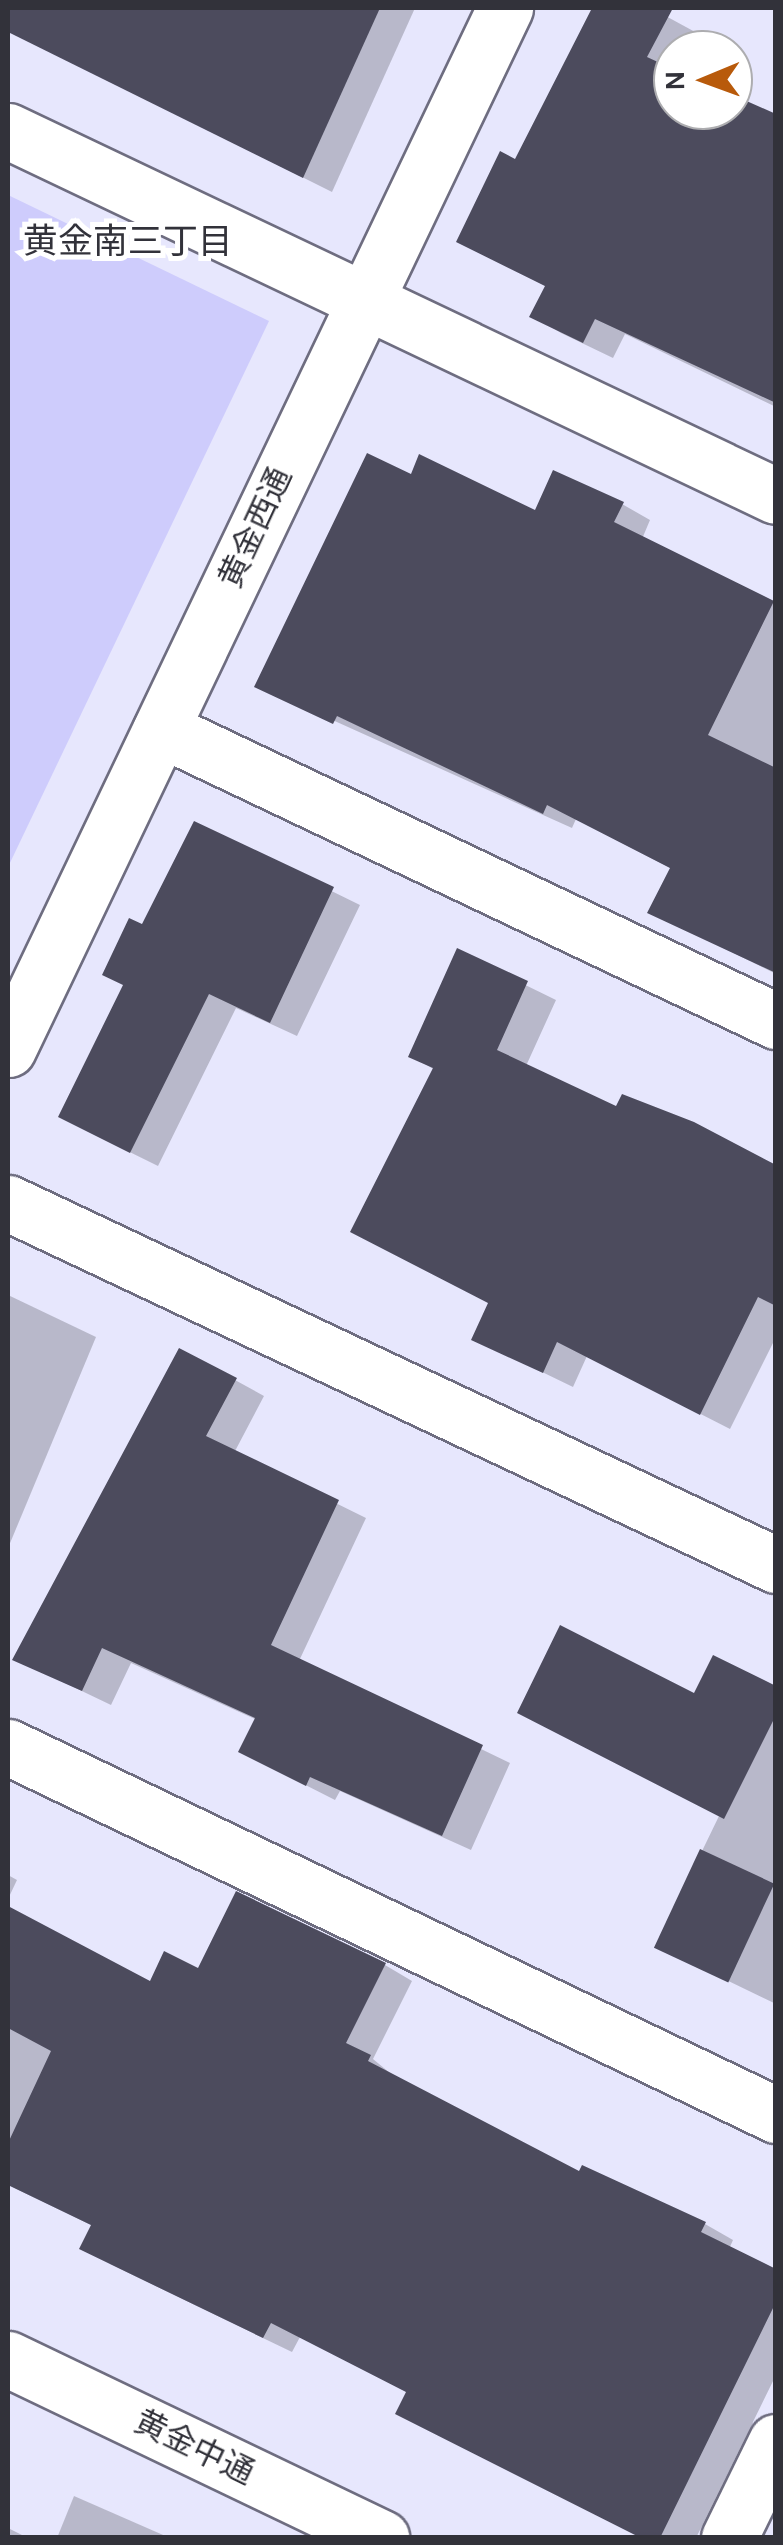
<!DOCTYPE html>
<meta charset="utf-8">
<style>
body{margin:0}
#map{position:relative;width:783px;height:2545px;overflow:hidden;background:#e7e7fd;font-family:Karla,"Noto Sans JP",sans-serif}
div>[style]{position:absolute}
.green>*{inset:0;background:#ceccfc}
.shadow>*{inset:0;background:#0003}
.building>*{inset:0;background:#4c4b5d;transform-origin:0 0}
.roads{filter:drop-shadow(2px 0 #6e6d80) drop-shadow(-2px 0 #6e6d80) drop-shadow(0 2px #6e6d80) drop-shadow(0 -2px #6e6d80)}
.minor>*{height:55px;margin:-27.5px;padding:0 27.5px;transform-origin:27.5px;border-radius:27.5px;background:#fff}
.tertiary>*{height:55px;margin:-27.5px;padding:0 27.5px;transform-origin:27.5px;border-radius:27.5px;background:#fff}
span{translate:-50% -50%;white-space:nowrap;text-align:center;line-height:1.15;-webkit-text-stroke:10px #fff;paint-order:stroke}
.street-label{font-size:32px;color:#32323a}
.neighbourhood-label{font-size:35px;color:#32323a}
.frame{position:absolute;inset:0;border:10px solid #32323a;pointer-events:none}
.north{position:absolute;left:653px;top:30px;width:100px;height:100px;box-sizing:border-box;background:#fff;border:2px solid #adadb0;border-radius:50%;rotate:269deg;font-size:28px;font-weight:700;line-height:40px;text-align:center;color:#32323a}
.north::after{content:'';display:block;margin:auto;width:35px;height:45px;background:#b85a0b;clip-path:polygon(50% 0,100% 100%,50% 72%,0 100%)}
</style>
<div id="map">
<div class="green">
<div style="clip-path:polygon(8px 195px,269px 321px,8px 867px)"></div>
</div>
<div class="shadow">
<div style="clip-path:polygon(8px 8px,415px 8px,332px 192px,8px 30px)"></div>
<div style="clip-path:polygon(595px 8px,651px 8px,697px 33px,689px 50px,673px 50px,673px 110px,733px 110px,733px 98px,776px 116px,776px 407px,625px 334px,613px 358px,561px 333px,533px 316px,547px 287px,459px 241px,516px 162px)"></div>
<div style="clip-path:polygon(412px 477px,536px 514px,622px 504px,650px 520px,642px 539px,776px 605px,776px 974px,650px 912px,672px 869px,576px 819px,572px 828px,257px 686px)"></div>
<div style="clip-path:polygon(195px 824px,360px 905px,297px 1036px,236px 1008px,158px 1166px,87px 1131px,144px 927px)"></div>
<div style="clip-path:polygon(458px 952px,556px 1000px,526px 1066px,617px 1110px,776px 1168px,776px 1337px,730px 1429px,587px 1356px,573px 1387px,474px 1339px,491px 1304px,435px 1070px,411px 1056px)"></div>
<div style="clip-path:polygon(8px 1295px,96px 1337px,8px 1548px)"></div>
<div style="clip-path:polygon(235px 1380px,264px 1396px,234px 1453px,366px 1518px,299px 1661px,510px 1763px,471px 1850px,340px 1791px,335px 1800px,270px 1767px,257px 1720px,131px 1663px,111px 1705px,15px 1659px)"></div>
<div style="clip-path:polygon(776px 1688px,776px 2004px,656px 1946px,719px 1816px,695px 1696px)"></div>
<div style="clip-path:polygon(8px 1875px,17px 1880px,8px 1899px)"></div>
<div style="clip-path:polygon(8px 1909px,151px 1984px,199px 1972px,385px 1965px,412px 1981px,373px 2059px,396px 2078px,580px 2174px,583px 2169px,705px 2224px,733px 2240px,729px 2249px,776px 2272px,776px 2375px,696px 2538px,642px 2538px,409px 2393px,300px 2337px,292px 2352px,110px 2264px,93px 2226px,8px 2185px)"></div>
<div style="clip-path:polygon(74px 2496px,170px 2538px,57px 2538px)"></div>
<div style="clip-path:polygon(8px 2528px,28px 2538px,8px 2538px)"></div>
</div>
<div class="building">
<div style="clip-path:polygon(8px 8px,380px 8px,303px 178px,8px 32px)"></div>
<div style="clip-path:polygon(592px 8px,673px 8px,647px 57px,673px 69px,673px 110px,733px 110px,733px 95px,776px 114px,776px 403px,595px 319px,583px 343px,529px 317px,545px 286px,456px 242px,500px 151px,515px 159px)"></div>
<div style="clip-path:polygon(367px 453px,411px 474px,419px 454px,535px 510px,553px 470px,624px 502px,614px 522px,774px 601px,708px 735px,776px 768px,776px 973px,647px 913px,670px 868px,547px 805px,543px 814px,337px 716px,333px 724px,254px 687px)"></div>
<div style="clip-path:polygon(194px 821px,334px 887px,270px 1023px,209px 994px,130px 1153px,58px 1117px,123px 985px,102px 975px,129px 918px,142px 924px)"></div>
<div style="clip-path:polygon(457px 948px,528px 981px,497px 1050px,616px 1106px,622px 1094px,694px 1122px,776px 1165px,776px 1306px,758px 1297px,700px 1415px,557px 1342px,543px 1373px,471px 1340px,488px 1303px,350px 1232px,433px 1068px,408px 1057px)"></div>
<div style="clip-path:polygon(179px 1348px,237px 1378px,206px 1436px,339px 1500px,271px 1645px,483px 1745px,442px 1836px,310px 1777px,306px 1786px,238px 1752px,255px 1718px,102px 1648px,82px 1691px,12px 1660px)"></div>
<div style="clip-path:polygon(560px 1625px,694px 1693px,713px 1655px,776px 1686px,776px 1715px,724px 1819px,517px 1713px)"></div>
<div style="left:700px;top:1849px;width:82px;height:109px;rotate:25deg"></div>
<div style="clip-path:polygon(236px 1891px,386px 1963px,346px 2043px,371px 2055px,368px 2061px,579px 2171px,582px 2165px,706px 2222px,701px 2232px,776px 2269px,776px 2302px,660px 2538px,641px 2538px,395px 2414px,406px 2392px,271px 2323px,263px 2338px,79px 2249px,91px 2225px,8px 2185px,8px 2143px,51px 2051px,8px 2028px,8px 1906px,150px 1981px,164px 1951px,198px 1968px)"></div>
</div>
<div class="roads">
<div class="minor">
<div style="left:161px;top:729px;width:681px;rotate:25.4deg"></div>
<div style="left:8px;top:1203px;width:849px;rotate:25.24deg"></div>
<div style="left:8px;top:1747px;width:852px;rotate:25.6deg"></div>
<div style="left:729px;top:2538px;width:107px;rotate:-63.9deg"></div>
</div>
<div class="tertiary">
<div style="left:8px;top:131px;width:850px;rotate:25.42deg"></div>
<div style="left:8px;top:1049px;width:1154px;rotate:-64.48deg"></div>
<div style="left:8px;top:2359px;width:414px;rotate:25.6deg"></div>
</div>
</div>
<div class="street-label">
<span style="left:256px;top:528px;rotate:-65deg">黄金西通</span>
<span style="left:194px;top:2448px;rotate:26deg">黄金中通</span>
</div>
<div class="neighbourhood-label">
<span style="left:128px;top:242px">黄金南三丁目</span>
</div>
<div class="frame"></div>
<div class="north">N</div>
</div>
